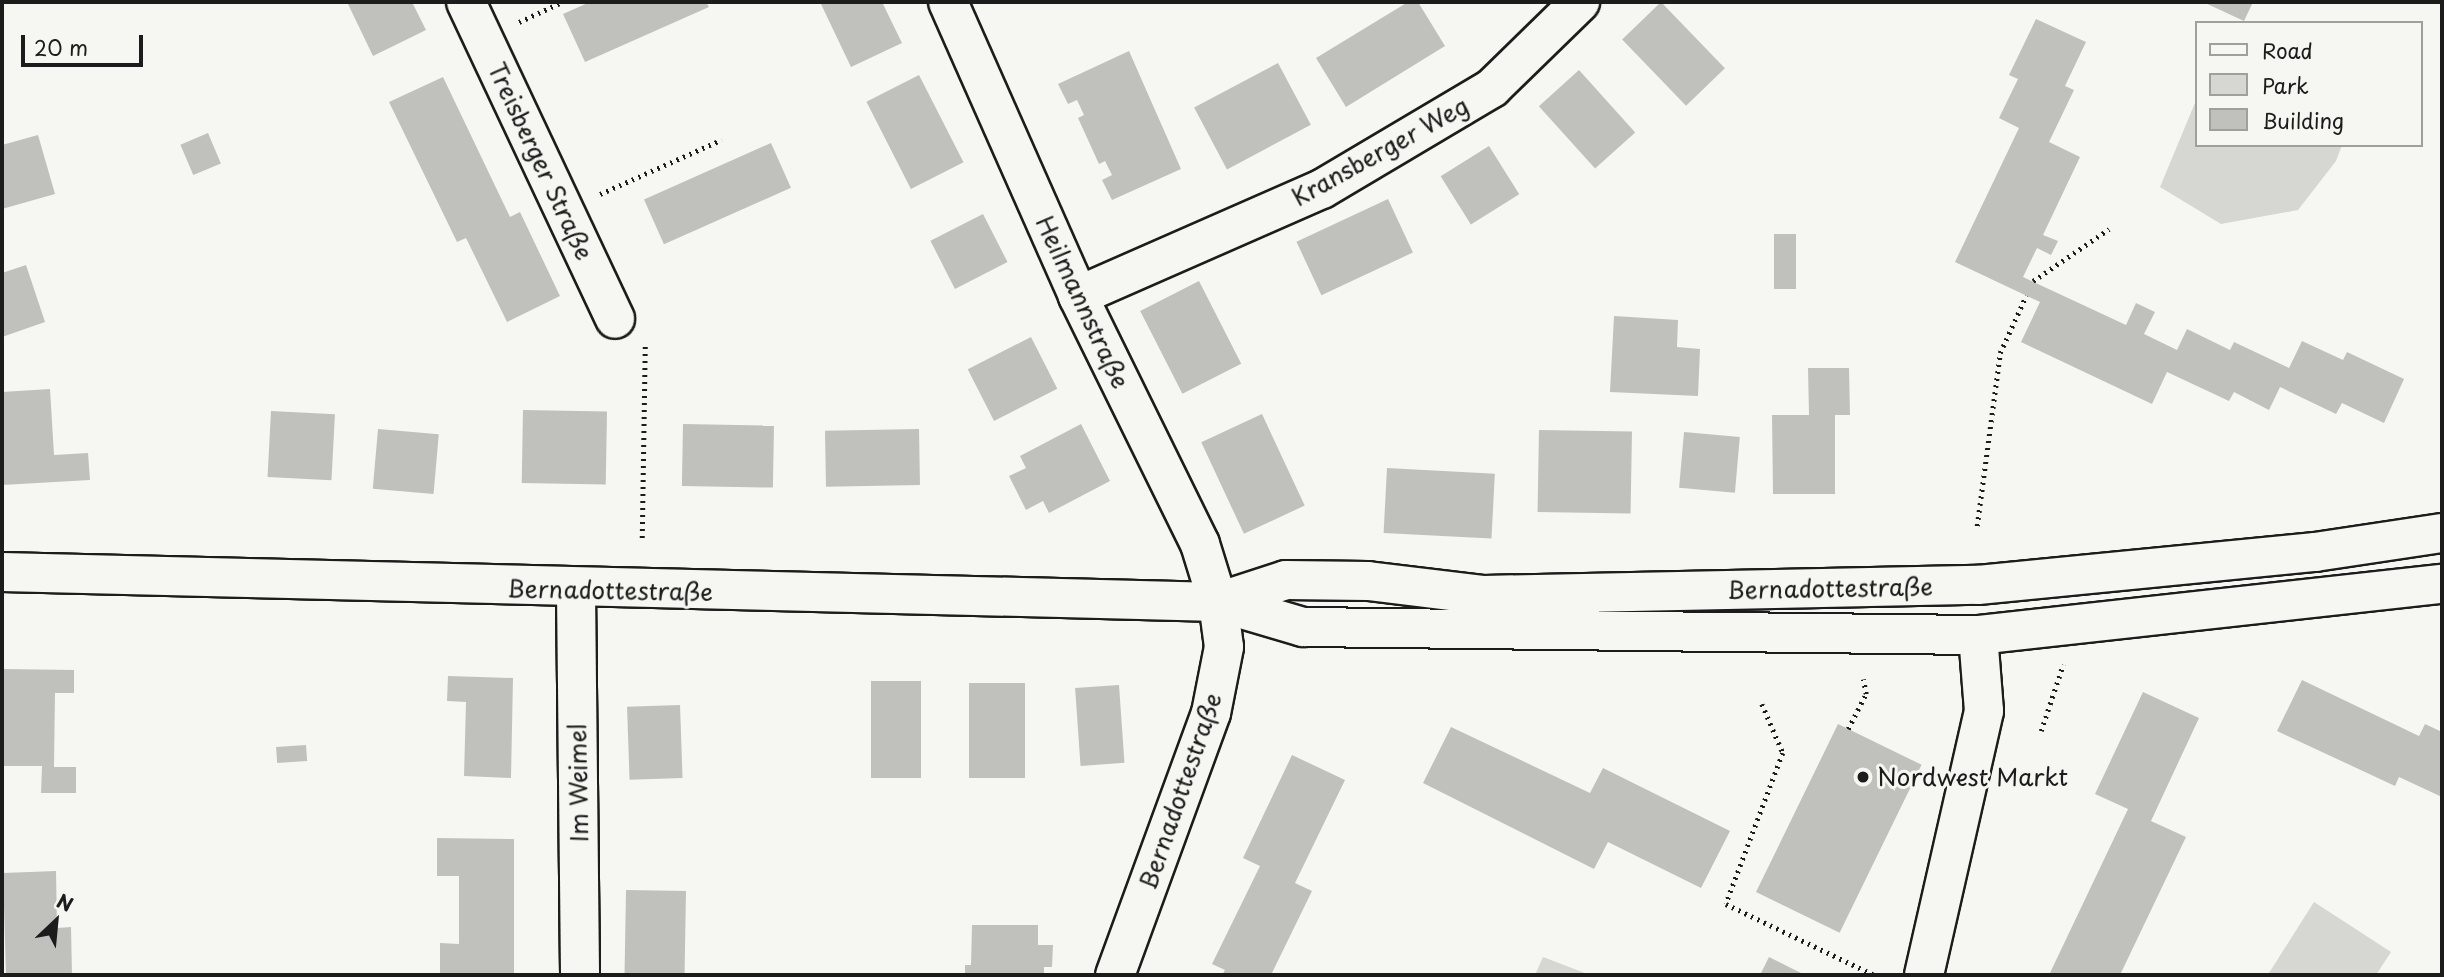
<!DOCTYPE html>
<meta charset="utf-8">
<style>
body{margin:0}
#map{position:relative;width:2444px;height:977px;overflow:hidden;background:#f6f6f2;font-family:"Playpen Sans",sans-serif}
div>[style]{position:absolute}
.green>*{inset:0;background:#d6d6d2}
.building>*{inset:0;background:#c0c0bd;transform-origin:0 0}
.path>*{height:4.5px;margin-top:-2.25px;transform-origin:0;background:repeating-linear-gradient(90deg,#1c1c1c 0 2px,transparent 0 7px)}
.roads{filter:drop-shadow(2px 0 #1c1c1c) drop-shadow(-2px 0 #1c1c1c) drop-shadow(0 2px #1c1c1c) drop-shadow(0 -2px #1c1c1c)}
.street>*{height:38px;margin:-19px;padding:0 19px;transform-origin:19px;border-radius:19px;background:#f6f6f2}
.secondary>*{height:38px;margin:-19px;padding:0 19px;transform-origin:19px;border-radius:19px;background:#f6f6f2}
.dots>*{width:19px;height:19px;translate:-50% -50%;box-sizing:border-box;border:4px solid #f6f6f2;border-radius:50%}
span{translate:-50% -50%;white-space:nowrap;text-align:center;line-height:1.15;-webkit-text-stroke:6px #f6f6f2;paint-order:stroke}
.street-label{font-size:24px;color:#1c1c1c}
.poi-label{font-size:24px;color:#1c1c1c}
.left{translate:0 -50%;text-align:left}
.frame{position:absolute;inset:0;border:4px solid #1c1c1c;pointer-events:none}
.legend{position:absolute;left:2195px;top:21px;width:228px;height:126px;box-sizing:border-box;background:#f6f6f2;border:2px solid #9f9f9c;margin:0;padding:9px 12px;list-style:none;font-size:21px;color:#1c1c1c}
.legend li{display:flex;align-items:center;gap:14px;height:35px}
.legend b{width:35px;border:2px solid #9f9f9c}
.north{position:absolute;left:21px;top:886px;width:70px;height:70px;-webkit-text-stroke:5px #f6f6f2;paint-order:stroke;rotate:26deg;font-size:19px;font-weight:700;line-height:28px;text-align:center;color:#1c1c1c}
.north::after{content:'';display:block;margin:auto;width:24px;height:32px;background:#1c1c1c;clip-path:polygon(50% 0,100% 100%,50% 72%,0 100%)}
.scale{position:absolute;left:21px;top:35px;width:122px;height:32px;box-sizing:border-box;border:4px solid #1c1c1c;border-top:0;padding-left:9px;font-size:21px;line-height:24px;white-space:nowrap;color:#1c1c1c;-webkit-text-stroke:5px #f6f6f2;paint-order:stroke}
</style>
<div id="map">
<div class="green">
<div style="clip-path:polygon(2197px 98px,2197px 145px,2342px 145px,2336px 161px,2298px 210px,2221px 224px,2160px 187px)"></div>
<div style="clip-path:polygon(2314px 902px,2391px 952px,2376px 975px,2269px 973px)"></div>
<div style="clip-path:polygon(1543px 957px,1590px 975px,1535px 975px)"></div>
</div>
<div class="building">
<div style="clip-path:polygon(347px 2px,412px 2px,426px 30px,373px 56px)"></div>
<div style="clip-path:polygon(590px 2px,706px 2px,709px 7px,585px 62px,563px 14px)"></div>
<div style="clip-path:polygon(820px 2px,882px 2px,902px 43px,851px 67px)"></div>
<div style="clip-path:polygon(1408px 2px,1418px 2px,1445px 46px,1346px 107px,1316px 58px)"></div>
<div style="left:1661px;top:2px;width:92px;height:54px;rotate:46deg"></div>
<div style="clip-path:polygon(2203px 2px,2253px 2px,2244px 21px)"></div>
<div style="clip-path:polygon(2036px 19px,2086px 42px,2065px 86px,2074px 90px,2049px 142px,2080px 157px,2043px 235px,2058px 241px,2051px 255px,2037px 248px,2023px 277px,2126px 325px,2136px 303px,2155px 312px,2144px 334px,2177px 350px,2187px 329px,2230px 350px,2234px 342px,2289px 368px,2302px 341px,2343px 360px,2347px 352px,2404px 379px,2384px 423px,2342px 403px,2336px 414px,2280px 387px,2269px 410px,2234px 392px,2229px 401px,2167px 372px,2152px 404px,2021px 342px,2040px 302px,1955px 262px,2019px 128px,1999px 118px,2018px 79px,2009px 75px)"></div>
<div style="clip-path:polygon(1129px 51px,1181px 169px,1112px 200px,1102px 180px,1112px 175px,1105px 161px,1099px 164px,1078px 118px,1084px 115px,1077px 100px,1068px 104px,1058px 84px)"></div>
<div style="left:1278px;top:63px;width:70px;height:95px;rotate:62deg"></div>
<div style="left:1579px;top:70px;width:84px;height:54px;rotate:48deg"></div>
<div style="left:919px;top:75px;width:98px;height:59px;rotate:63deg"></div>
<div style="clip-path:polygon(443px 77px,510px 217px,520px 212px,560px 296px,507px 322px,466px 238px,457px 242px,389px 102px)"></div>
<div style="left:208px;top:133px;width:33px;height:30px;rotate:67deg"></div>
<div style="clip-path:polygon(38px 135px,55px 194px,2px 209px,2px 145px)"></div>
<div style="left:771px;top:143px;width:49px;height:139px;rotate:66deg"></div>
<div style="left:1489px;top:146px;width:57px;height:57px;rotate:58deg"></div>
<div style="left:1388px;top:199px;width:59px;height:101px;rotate:65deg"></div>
<div style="left:983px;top:214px;width:54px;height:59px;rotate:63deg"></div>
<div style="left:1774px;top:234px;width:22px;height:55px"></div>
<div style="clip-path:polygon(26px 265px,45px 322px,2px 337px,2px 273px)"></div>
<div style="left:1199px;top:281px;width:93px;height:66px;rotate:63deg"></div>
<div style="clip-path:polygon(1614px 316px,1678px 320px,1677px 347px,1700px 349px,1698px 396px,1610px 392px)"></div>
<div style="left:1031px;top:337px;width:58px;height:71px;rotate:63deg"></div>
<div style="clip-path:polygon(1808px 368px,1849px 368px,1850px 415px,1835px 415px,1835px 494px,1773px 494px,1772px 415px,1809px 415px)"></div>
<div style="clip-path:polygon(50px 389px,54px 455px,88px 453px,90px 480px,2px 485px,2px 392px)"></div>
<div style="left:523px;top:410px;width:84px;height:73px;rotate:1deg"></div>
<div style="left:271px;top:411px;width:64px;height:66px;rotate:3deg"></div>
<div style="left:1262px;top:414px;width:101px;height:67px;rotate:65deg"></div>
<div style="left:683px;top:424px;width:91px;height:62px;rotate:1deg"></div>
<div style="clip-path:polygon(1081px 424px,1110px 481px,1049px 513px,1043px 501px,1026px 510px,1009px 476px,1026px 468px,1020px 456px)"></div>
<div style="left:378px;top:429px;width:61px;height:60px;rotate:5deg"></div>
<div style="left:919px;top:429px;width:56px;height:94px;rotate:89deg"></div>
<div style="left:1539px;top:430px;width:93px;height:82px;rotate:1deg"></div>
<div style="left:1684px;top:432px;width:56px;height:56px;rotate:5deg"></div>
<div style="left:1387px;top:468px;width:108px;height:65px;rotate:3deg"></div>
<div style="clip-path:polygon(2px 669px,74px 670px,74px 693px,55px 693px,54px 767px,76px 767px,76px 793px,41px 793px,42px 766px,2px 766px)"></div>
<div style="clip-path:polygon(448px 676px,513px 678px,511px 778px,464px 776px,466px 702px,447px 701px)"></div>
<div style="clip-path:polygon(2302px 680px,2419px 736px,2425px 724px,2442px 732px,2442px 797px,2399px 777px,2395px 786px,2277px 731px)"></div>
<div style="left:871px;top:681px;width:50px;height:97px"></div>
<div style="left:969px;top:683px;width:56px;height:95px"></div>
<div style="left:1119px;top:685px;width:78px;height:44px;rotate:86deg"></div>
<div style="clip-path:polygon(2143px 692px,2199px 718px,2151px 821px,2186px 837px,2120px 975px,2049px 975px,2128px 809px,2095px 794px)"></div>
<div style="left:680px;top:705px;width:73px;height:53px;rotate:88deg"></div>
<div style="left:1838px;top:724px;width:93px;height:187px;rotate:26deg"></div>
<div style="clip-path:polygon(1451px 727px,1590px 793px,1603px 768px,1730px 831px,1701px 888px,1608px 842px,1594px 869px,1423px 783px)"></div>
<div style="left:306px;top:745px;width:16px;height:30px;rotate:86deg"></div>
<div style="clip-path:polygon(1292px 755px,1345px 780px,1295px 883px,1312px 891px,1271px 975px,1222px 975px,1225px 970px,1212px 964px,1260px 866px,1243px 858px)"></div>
<div style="clip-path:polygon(437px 838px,514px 839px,514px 975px,440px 975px,440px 943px,459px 944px,459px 876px,437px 876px)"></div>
<div style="clip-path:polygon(56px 871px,57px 928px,71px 927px,72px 975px,6px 975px,3px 873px)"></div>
<div style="left:626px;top:890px;width:60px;height:85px;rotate:1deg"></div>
<div style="clip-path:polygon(972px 925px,1038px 925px,1038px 945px,1053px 945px,1052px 967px,1044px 967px,1044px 975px,965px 975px,965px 965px,971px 965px)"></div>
<div style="clip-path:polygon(1769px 957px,1805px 975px,1760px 975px)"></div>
</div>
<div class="path">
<div style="left:519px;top:22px;width:47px;rotate:-24.9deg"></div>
<div style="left:600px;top:194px;width:133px;rotate:-24.1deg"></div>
<div style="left:2033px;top:281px;width:92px;rotate:-34.4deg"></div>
<div style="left:1977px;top:526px;width:175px;rotate:-82.4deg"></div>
<div style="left:2000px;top:353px;width:63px;rotate:-65.5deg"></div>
<div style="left:642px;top:538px;width:192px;rotate:-89.1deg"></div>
<div style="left:1762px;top:704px;width:53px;rotate:66.8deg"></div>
<div style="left:1783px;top:753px;width:161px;rotate:110.7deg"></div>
<div style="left:1726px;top:904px;width:164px;rotate:25.6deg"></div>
<div style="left:1848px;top:729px;width:39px;rotate:-63deg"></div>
<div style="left:1866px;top:694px;width:15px;rotate:-101deg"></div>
<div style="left:2041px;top:731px;width:70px;rotate:-71.6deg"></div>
</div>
<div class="roads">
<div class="street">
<div style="left:466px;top:2px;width:350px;rotate:64.8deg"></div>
<div style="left:948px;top:2px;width:321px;rotate:66.1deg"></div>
<div style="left:1078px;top:296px;width:276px;rotate:63.8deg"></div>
<div style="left:1200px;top:544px;width:61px;rotate:72.8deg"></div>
<div style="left:1218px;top:602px;width:45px;rotate:82.4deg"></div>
<div style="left:1224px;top:647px;width:67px;rotate:101.1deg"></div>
<div style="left:1211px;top:713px;width:279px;rotate:110.1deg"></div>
<div style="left:1078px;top:296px;width:266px;rotate:-23.7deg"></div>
<div style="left:1322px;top:189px;width:198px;rotate:-30.7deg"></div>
<div style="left:1492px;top:88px;width:123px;rotate:-44.3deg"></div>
<div style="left:576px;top:590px;width:385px;rotate:89.4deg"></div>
<div style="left:1924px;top:975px;width:271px;rotate:-77.2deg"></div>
<div style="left:1984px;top:711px;width:76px;rotate:-94.5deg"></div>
</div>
<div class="secondary">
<div style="left:2px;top:572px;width:1216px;rotate:1.41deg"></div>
<div style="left:1218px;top:602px;width:71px;rotate:-17.9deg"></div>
<div style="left:1286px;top:580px;width:82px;rotate:0.7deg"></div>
<div style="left:1368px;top:581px;width:117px;rotate:6.9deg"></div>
<div style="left:1484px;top:595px;width:494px;rotate:-1.2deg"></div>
<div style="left:1978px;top:585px;width:339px;rotate:-5.6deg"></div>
<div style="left:2315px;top:552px;width:128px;rotate:-8.5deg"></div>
<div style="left:1218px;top:602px;width:89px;rotate:16.4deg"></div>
<div style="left:1303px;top:627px;width:675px;rotate:0.68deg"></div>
<div style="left:1978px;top:635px;width:467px;rotate:-6.3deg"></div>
</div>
</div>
<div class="dots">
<div style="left:1863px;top:777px;background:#1c1c1c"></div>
</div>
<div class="street-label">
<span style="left:1380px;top:151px;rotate:-29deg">Kransberger Weg</span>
<span style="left:541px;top:161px;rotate:65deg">Treisberger Straße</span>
<span style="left:1083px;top:302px;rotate:65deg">Heilmannstraße</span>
<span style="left:1830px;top:588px;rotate:-1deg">Bernadottestraße</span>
<span style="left:610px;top:590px;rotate:1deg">Bernadottestraße</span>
<span style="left:578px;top:783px;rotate:-91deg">Im Weimel</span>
<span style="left:1180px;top:791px;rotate:-71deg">Bernadottestraße</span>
</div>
<div class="poi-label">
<span class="left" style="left:1877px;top:777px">Nordwest Markt</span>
</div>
<div class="frame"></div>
<ul class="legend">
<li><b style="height:9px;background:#f6f6f2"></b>Road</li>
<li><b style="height:19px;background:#d6d6d2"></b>Park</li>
<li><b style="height:19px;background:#c0c0bd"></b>Building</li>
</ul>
<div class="north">N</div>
<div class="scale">20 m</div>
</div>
